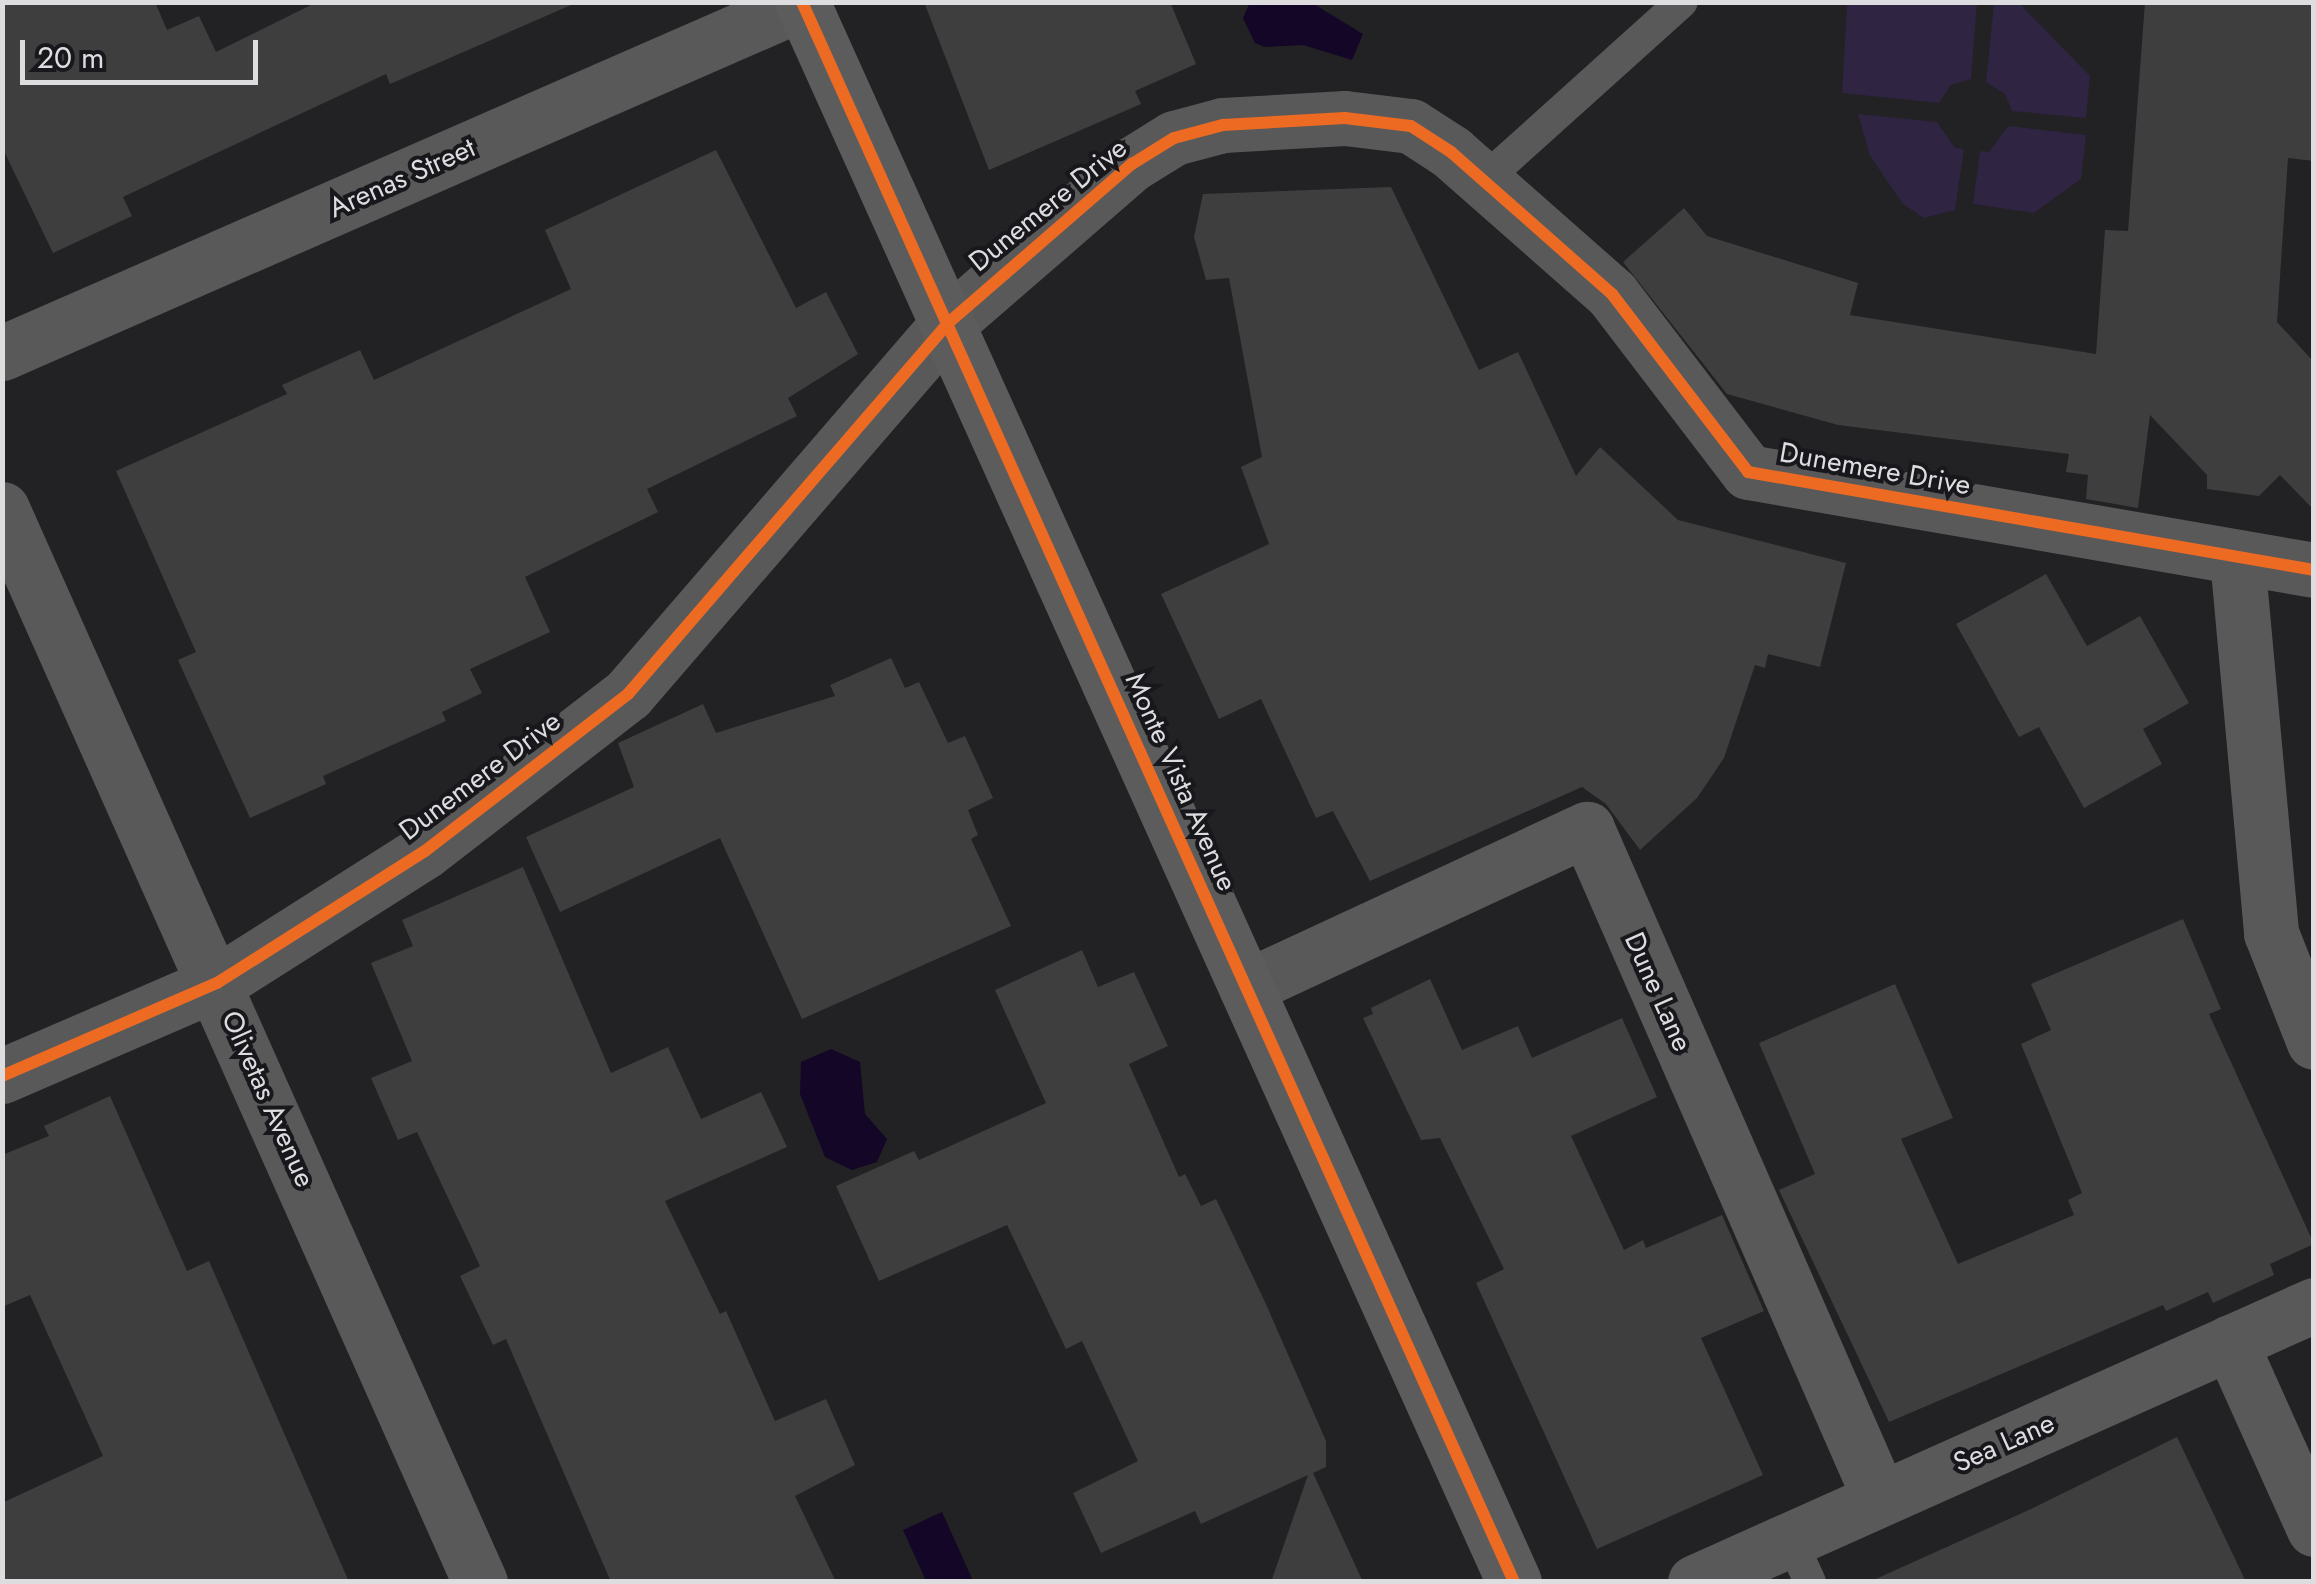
<!DOCTYPE html>
<style>
body{margin:0}
#map{position:relative;width:2316px;height:1584px;overflow:hidden;background:#222123;font-family:Jost,sans-serif}
div>[style]{position:absolute}
.green>*{inset:0;background:#2f2441}
.water>*{inset:0;background:#140627}
.building>*{inset:0;background:#3e3e3f}
.lane>*{height:32px;margin:-16px;padding:0 16px;transform-origin:16px;border-radius:16px;background:#59595a}
.street>*{height:55px;margin:-27.5px;padding:0 27.5px;transform-origin:27.5px;border-radius:27.5px;background:#59595a}
.secondary>*{height:55px;margin:-27.5px;padding:0 27.5px;transform-origin:27.5px;border-radius:27.5px;background:#5d5c5d}
.cycleway>*{height:12px;margin:-6px;padding:0 6px;transform-origin:6px;border-radius:6px;background:#ed6a23}
span{translate:-50% -50%;white-space:nowrap;text-align:center;line-height:1.15;-webkit-text-stroke:8px #18171b;paint-order:stroke}
.street-label{font-size:28px;color:#dddcdf}
.frame{position:absolute;inset:0;border:5px solid #dddcdf;pointer-events:none}
.scale{position:absolute;left:20px;top:40px;width:238px;height:45px;box-sizing:border-box;border:5px solid #dddcdf;border-top:0;padding-left:12px;font-size:30px;line-height:35px;white-space:nowrap;color:#dddcdf;-webkit-text-stroke:8px #18171b;paint-order:stroke}
</style>
<div id="map">
<div class="green">
<div style="clip-path:polygon(1847px 3px,1977px 3px,1971px 79px,1951px 85px,1939px 103px,1842px 93px)"></div>
<div style="clip-path:polygon(1994px 3px,2019px 3px,2090px 76px,2086px 118px,2012px 111px,2005px 94px,1986px 82px)"></div>
<div style="clip-path:polygon(1858px 114px,1937px 122px,1955px 148px,1964px 149px,1955px 210px,1924px 218px,1903px 204px,1870px 156px)"></div>
<div style="clip-path:polygon(2008px 126px,2086px 135px,2081px 179px,2034px 213px,1973px 204px,1980px 151px,1989px 152px)"></div>
</div>
<div class="water">
<div style="clip-path:polygon(1250px 2px,1312px 3px,1363px 34px,1352px 60px,1303px 45px,1265px 47px,1255px 43px,1243px 18px)"></div>
<div style="clip-path:polygon(831px 1049px,860px 1062px,865px 1114px,887px 1139px,877px 1162px,852px 1170px,825px 1157px,800px 1094px,801px 1062px)"></div>
<div style="clip-path:polygon(942px 1512px,973px 1581px,926px 1581px,903px 1530px)"></div>
</div>
<div class="building">
<div style="clip-path:polygon(2px 2px,155px 2px,167px 30px,199px 16px,216px 52px,317px 2px,578px 2px,390px 84px,386px 74px,178px 171px,123px 197px,132px 216px,53px 253px,2px 147px)"></div>
<div style="clip-path:polygon(924px 2px,1170px 2px,1196px 64px,1135px 91px,1141px 104px,989px 170px)"></div>
<div style="clip-path:polygon(2145px 2px,2314px 2px,2314px 161px,2288px 158px,2277px 322px,2314px 362px,2314px 510px,2280px 475px,2259px 496px,2207px 489px,2207px 475px,2150px 415px,2138px 508px,2086px 499px,2088px 475px,2066px 472px,2069px 454px,1838px 425px,1727px 394px,1623px 262px,1684px 208px,1707px 236px,1858px 283px,1850px 315px,2096px 354px,2105px 230px,2128px 231px)"></div>
<div style="clip-path:polygon(716px 150px,796px 308px,826px 292px,858px 354px,788px 398px,797px 416px,647px 489px,658px 512px,525px 577px,550px 632px,470px 669px,482px 693px,442px 712px,446px 721px,323px 776px,326px 784px,250px 818px,178px 660px,196px 652px,116px 471px,287px 394px,282px 385px,360px 350px,374px 380px,571px 289px,545px 230px)"></div>
<div style="clip-path:polygon(1391px 187px,1479px 370px,1518px 352px,1576px 476px,1600px 447px,1678px 520px,1846px 563px,1820px 667px,1768px 654px,1765px 668px,1755px 665px,1724px 758px,1697px 798px,1640px 850px,1606px 804px,1582px 787px,1370px 881px,1333px 811px,1316px 818px,1261px 699px,1219px 719px,1161px 594px,1269px 544px,1241px 467px,1262px 457px,1229px 278px,1206px 280px,1194px 237px,1203px 194px)"></div>
<div style="clip-path:polygon(2046px 574px,2087px 646px,2140px 616px,2189px 703px,2143px 729px,2162px 764px,2084px 808px,2039px 727px,2019px 737px,1956px 624px)"></div>
<div style="clip-path:polygon(891px 658px,905px 688px,919px 682px,948px 743px,965px 736px,993px 798px,968px 810px,978px 835px,971px 839px,1011px 926px,802px 1019px,720px 838px,560px 912px,526px 837px,634px 787px,618px 743px,703px 704px,716px 733px,835px 696px,830px 685px)"></div>
<div style="clip-path:polygon(523px 867px,611px 1073px,668px 1047px,701px 1119px,761px 1092px,787px 1147px,665px 1201px,720px 1314px,726px 1311px,775px 1421px,826px 1399px,855px 1465px,795px 1496px,836px 1582px,611px 1582px,506px 1339px,493px 1345px,460px 1276px,480px 1266px,417px 1132px,398px 1140px,371px 1078px,412px 1061px,371px 963px,413px 946px,402px 920px)"></div>
<div style="clip-path:polygon(2183px 919px,2221px 1009px,2209px 1014px,2314px 1244px,2270px 1264px,2274px 1275px,2213px 1303px,2208px 1292px,2166px 1311px,2163px 1305px,1889px 1422px,1779px 1190px,1815px 1174px,1759px 1043px,1895px 984px,1953px 1118px,1901px 1139px,1958px 1264px,2074px 1215px,2068px 1200px,2082px 1193px,2021px 1044px,2051px 1030px,2031px 984px)"></div>
<div style="clip-path:polygon(1082px 950px,1098px 987px,1134px 972px,1168px 1046px,1129px 1064px,1179px 1177px,1185px 1174px,1201px 1206px,1216px 1199px,1265px 1302px,1326px 1441px,1326px 1467px,1313px 1473px,1363px 1582px,1271px 1582px,1308px 1475px,1201px 1524px,1195px 1511px,1101px 1553px,1073px 1493px,1138px 1461px,1082px 1341px,1066px 1349px,1007px 1225px,879px 1281px,836px 1186px,914px 1151px,919px 1160px,1046px 1103px,995px 990px)"></div>
<div style="clip-path:polygon(1430px 979px,1462px 1050px,1518px 1026px,1532px 1058px,1622px 1018px,1657px 1097px,1571px 1136px,1624px 1250px,1643px 1240px,1646px 1248px,1722px 1215px,1764px 1311px,1701px 1338px,1763px 1475px,1597px 1549px,1476px 1283px,1504px 1269px,1440px 1138px,1421px 1140px,1363px 1018px,1373px 1014px,1371px 1008px)"></div>
<div style="clip-path:polygon(110px 1096px,187px 1271px,209px 1261px,349px 1582px,2px 1582px,2px 1503px,103px 1456px,30px 1295px,2px 1307px,2px 1155px,49px 1136px,44px 1126px)"></div>
<div style="clip-path:polygon(2177px 1437px,2246px 1582px,1869px 1582px,2031px 1509px)"></div>
</div>
<div class="lane">
<div style="left:1484px;top:180px;width:266px;rotate:-42deg"></div>
<div style="left:1790px;top:1538px;width:48px;rotate:65.6deg"></div>
</div>
<div class="street">
<div style="left:2px;top:353px;width:873px;rotate:-23.63deg"></div>
<div style="left:2px;top:509px;width:1175px;rotate:65.99deg"></div>
<div style="left:2237px;top:558px;width:377px;rotate:84.8deg"></div>
<div style="left:2271px;top:933px;width:117px;rotate:68.5deg"></div>
<div style="left:1246px;top:987px;width:376px;rotate:-24.9deg"></div>
<div style="left:1587px;top:829px;width:731px;rotate:66.38deg"></div>
<div style="left:2px;top:1076px;width:234px;rotate:-23.4deg"></div>
<div style="left:217px;top:983px;width:246px;rotate:-32.4deg"></div>
<div style="left:425px;top:851px;width:257px;rotate:-37.7deg"></div>
<div style="left:628px;top:694px;width:489px;rotate:-49.2deg"></div>
<div style="left:947px;top:324px;width:245px;rotate:-40.9deg"></div>
<div style="left:1132px;top:164px;width:49px;rotate:-31.8deg"></div>
<div style="left:1174px;top:138px;width:51px;rotate:-14.9deg"></div>
<div style="left:1223px;top:125px;width:122px;rotate:-3.3deg"></div>
<div style="left:1345px;top:118px;width:66px;rotate:6.9deg"></div>
<div style="left:1411px;top:126px;width:48px;rotate:33deg"></div>
<div style="left:1451px;top:152px;width:215px;rotate:41.4deg"></div>
<div style="left:1612px;top:294px;width:224px;rotate:52.6deg"></div>
<div style="left:1748px;top:472px;width:574px;rotate:9.82deg"></div>
<div style="left:2230px;top:1342px;width:205px;rotate:65.8deg"></div>
<div style="left:1695px;top:1582px;width:678px;rotate:-24.11deg"></div>
</div>
<div class="secondary">
<div style="left:802px;top:2px;width:1733px;rotate:65.74deg"></div>
</div>
<div class="cycleway">
<div style="left:802px;top:2px;width:1733px;rotate:65.74deg"></div>
<div style="left:2px;top:1076px;width:234px;rotate:-23.4deg"></div>
<div style="left:217px;top:983px;width:246px;rotate:-32.4deg"></div>
<div style="left:425px;top:851px;width:257px;rotate:-37.7deg"></div>
<div style="left:628px;top:694px;width:489px;rotate:-49.2deg"></div>
<div style="left:947px;top:324px;width:245px;rotate:-40.9deg"></div>
<div style="left:1132px;top:164px;width:49px;rotate:-31.8deg"></div>
<div style="left:1174px;top:138px;width:51px;rotate:-14.9deg"></div>
<div style="left:1223px;top:125px;width:122px;rotate:-3.3deg"></div>
<div style="left:1345px;top:118px;width:66px;rotate:6.9deg"></div>
<div style="left:1411px;top:126px;width:48px;rotate:33deg"></div>
<div style="left:1451px;top:152px;width:215px;rotate:41.4deg"></div>
<div style="left:1612px;top:294px;width:224px;rotate:52.6deg"></div>
<div style="left:1748px;top:472px;width:574px;rotate:9.82deg"></div>
</div>
<div class="street-label">
<span style="left:402px;top:178px;rotate:-24deg">Arenas Street</span>
<span style="left:1048px;top:205px;rotate:-39deg">Dunemere Drive</span>
<span style="left:1875px;top:469px;rotate:10deg">Dunemere Drive</span>
<span style="left:480px;top:776px;rotate:-37deg">Dunemere Drive</span>
<span style="left:1181px;top:782px;rotate:66deg">Monte Vista Avenue</span>
<span style="left:1658px;top:992px;rotate:66deg">Dune Lane</span>
<span style="left:268px;top:1099px;rotate:66deg">Olivetas Avenue</span>
<span style="left:2004px;top:1443px;rotate:-24deg">Sea Lane</span>
</div>
<div class="frame"></div>
<div class="scale">20 m</div>
</div>
